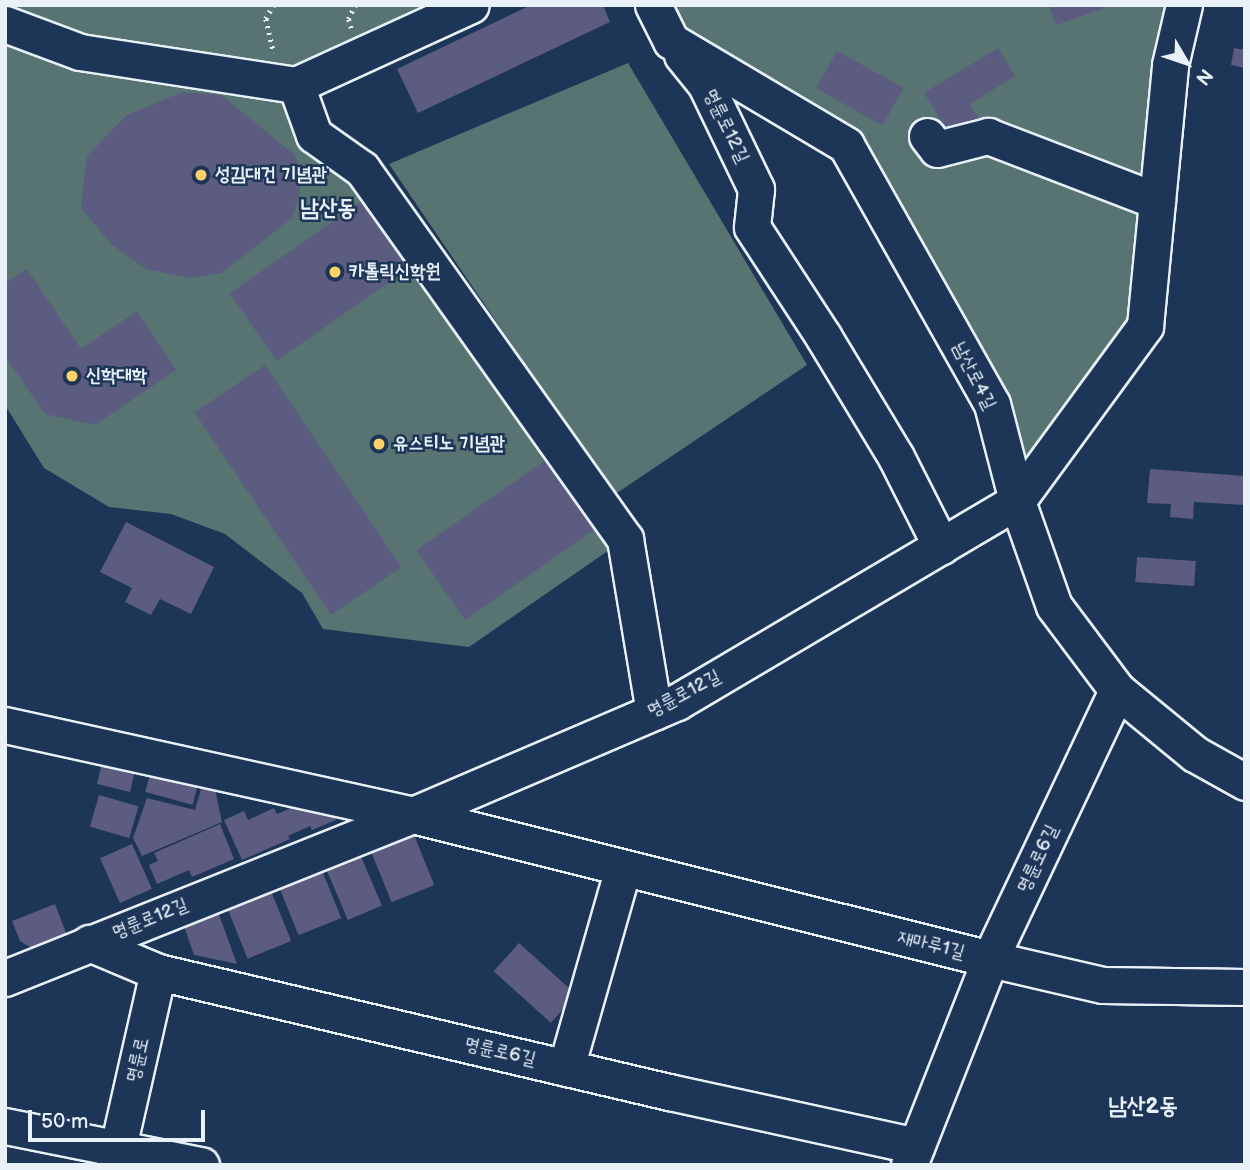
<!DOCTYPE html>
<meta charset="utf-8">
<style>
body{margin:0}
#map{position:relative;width:1250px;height:1170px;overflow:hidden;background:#1d3557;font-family:"Balsamiq Sans","Poor Story",sans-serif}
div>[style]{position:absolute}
.green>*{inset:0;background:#577472}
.building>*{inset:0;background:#5b5c7f;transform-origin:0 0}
.path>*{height:4.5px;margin-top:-2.25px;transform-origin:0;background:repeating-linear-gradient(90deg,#e8f1f8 0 2px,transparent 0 7px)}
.roads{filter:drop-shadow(2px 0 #e8f1f8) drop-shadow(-2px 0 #e8f1f8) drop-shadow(0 2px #e8f1f8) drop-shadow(0 -2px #e8f1f8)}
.minor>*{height:35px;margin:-17.5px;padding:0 17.5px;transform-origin:17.5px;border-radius:17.5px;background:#1d3557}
.dots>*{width:19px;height:19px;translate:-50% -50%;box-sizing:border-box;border:4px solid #1d3557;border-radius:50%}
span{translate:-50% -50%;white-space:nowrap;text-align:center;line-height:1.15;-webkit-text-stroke:5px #1d3557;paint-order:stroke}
.street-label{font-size:19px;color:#e8f1f8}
.poi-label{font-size:19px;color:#e8f1f8;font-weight:700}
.left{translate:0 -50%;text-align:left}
.quarter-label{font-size:23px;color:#e8f1f8;font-weight:700}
.frame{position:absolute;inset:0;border:7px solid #e8f1f8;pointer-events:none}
.north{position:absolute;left:1152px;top:28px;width:70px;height:70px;-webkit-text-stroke:5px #1d3557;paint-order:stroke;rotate:129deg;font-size:19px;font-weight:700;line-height:28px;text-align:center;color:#e8f1f8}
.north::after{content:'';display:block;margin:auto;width:24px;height:32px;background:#e8f1f8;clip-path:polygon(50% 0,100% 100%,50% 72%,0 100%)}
.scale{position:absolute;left:28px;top:1110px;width:177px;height:32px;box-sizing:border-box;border:4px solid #e8f1f8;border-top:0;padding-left:9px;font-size:21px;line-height:24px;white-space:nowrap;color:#e8f1f8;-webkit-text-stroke:5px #1d3557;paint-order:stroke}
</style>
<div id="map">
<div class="green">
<div style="clip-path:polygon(5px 5px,471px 5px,297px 84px,625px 539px,469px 647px,323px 629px,302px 593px,225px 534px,171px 514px,109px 507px,44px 468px,5px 405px)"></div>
<div style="clip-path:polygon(651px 5px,1184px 5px,1145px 326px,1017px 501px,992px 404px,846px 145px)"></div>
<div style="clip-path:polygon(628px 63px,807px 365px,614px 495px,389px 164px)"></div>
</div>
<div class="building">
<div style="clip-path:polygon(531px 5px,603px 5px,610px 22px,418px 113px,397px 69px)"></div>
<div style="clip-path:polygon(1049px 5px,1110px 5px,1110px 6px,1056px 25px)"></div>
<div style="clip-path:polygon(998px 48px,1015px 76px,970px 104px,980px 121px,952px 138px,924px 93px)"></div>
<div style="clip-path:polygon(1234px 48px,1245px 50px,1245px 68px,1231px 65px)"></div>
<div style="left:837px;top:51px;width:76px;height:43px;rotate:29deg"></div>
<div style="clip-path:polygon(182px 92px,221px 95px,295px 155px,300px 173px,300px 192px,293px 217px,222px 273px,189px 278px,146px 269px,111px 244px,81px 208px,87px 156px,127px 115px)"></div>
<div style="left:369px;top:196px;width:82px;height:170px;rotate:55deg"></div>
<div style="clip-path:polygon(27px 269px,81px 349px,137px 311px,176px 370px,95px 425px,45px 414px,5px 356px,5px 283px)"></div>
<div style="left:265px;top:365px;width:244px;height:85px;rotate:56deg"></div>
<div style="left:554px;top:454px;width:85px;height:168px;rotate:55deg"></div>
<div style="clip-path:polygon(1150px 469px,1245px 476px,1245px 505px,1194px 502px,1193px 519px,1170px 517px,1171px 504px,1147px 503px)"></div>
<div style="clip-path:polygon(126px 522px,214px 567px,191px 614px,160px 599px,151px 615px,125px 602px,132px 588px,100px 572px)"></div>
<div style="left:1137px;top:557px;width:59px;height:25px;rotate:4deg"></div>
<div style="clip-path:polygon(138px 757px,130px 792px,97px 784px,102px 763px)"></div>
<div style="left:153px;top:763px;width:49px;height:30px;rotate:15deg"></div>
<div style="clip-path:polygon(204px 779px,214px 784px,222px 822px,142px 856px,133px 838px,147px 798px,195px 810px)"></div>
<div style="left:99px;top:795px;width:41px;height:33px;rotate:16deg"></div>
<div style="clip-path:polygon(287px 804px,331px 808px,336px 820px,312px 830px,310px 826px,288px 836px,290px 839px,242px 860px,224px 820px,244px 811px,248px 820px,274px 808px,277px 814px,289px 809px)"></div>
<div style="clip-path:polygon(220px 824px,234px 859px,192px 877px,189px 870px,157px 884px,149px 865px,158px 861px,154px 853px)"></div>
<div style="left:414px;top:835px;width:54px;height:46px;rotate:68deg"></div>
<div style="left:132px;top:844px;width:49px;height:35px;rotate:66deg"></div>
<div style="left:360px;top:854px;width:56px;height:37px;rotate:67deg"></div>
<div style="left:321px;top:868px;width:54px;height:46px;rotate:68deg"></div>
<div style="left:271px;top:891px;width:54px;height:47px;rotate:68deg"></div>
<div style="clip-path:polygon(55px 904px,68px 938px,36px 951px,20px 941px,12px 921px)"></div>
<div style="clip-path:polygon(218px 912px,237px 964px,194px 955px,184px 926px)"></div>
<div style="left:519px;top:943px;width:77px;height:38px;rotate:42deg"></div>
</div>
<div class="path">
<div style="left:274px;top:5px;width:16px;rotate:120deg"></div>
<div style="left:266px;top:19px;width:35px;rotate:77deg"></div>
<div style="left:351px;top:28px;width:9px;rotate:-108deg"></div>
<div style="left:348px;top:19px;width:16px;rotate:-63deg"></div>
</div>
<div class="roads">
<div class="minor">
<div style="left:653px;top:5px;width:40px;rotate:63.4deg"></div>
<div style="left:671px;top:41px;width:204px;rotate:30.7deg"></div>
<div style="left:846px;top:145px;width:297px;rotate:60.6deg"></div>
<div style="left:992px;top:404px;width:100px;rotate:75.5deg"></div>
<div style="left:1017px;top:501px;width:111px;rotate:70.6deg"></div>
<div style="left:1054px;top:606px;width:105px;rotate:53.1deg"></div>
<div style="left:1117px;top:690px;width:101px;rotate:39.4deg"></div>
<div style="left:1195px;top:754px;width:57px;rotate:29.2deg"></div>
<div style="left:5px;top:24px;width:80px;rotate:20.5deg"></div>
<div style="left:80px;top:52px;width:219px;rotate:8.7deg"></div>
<div style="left:296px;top:85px;width:192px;rotate:-24.6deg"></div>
<div style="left:682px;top:55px;width:36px;rotate:51deg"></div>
<div style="left:705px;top:83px;width:118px;rotate:64.3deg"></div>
<div style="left:756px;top:189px;width:38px;rotate:96deg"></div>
<div style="left:752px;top:227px;width:130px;rotate:56.9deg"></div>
<div style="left:823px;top:336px;width:141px;rotate:58.9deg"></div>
<div style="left:896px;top:457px;width:100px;rotate:63.2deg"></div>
<div style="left:296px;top:85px;width:53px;rotate:70.2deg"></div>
<div style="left:314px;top:135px;width:59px;rotate:35.3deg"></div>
<div style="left:362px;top:169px;width:454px;rotate:54.6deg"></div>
<div style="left:625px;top:539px;width:175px;rotate:80.5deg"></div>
<div style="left:927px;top:136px;width:16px;rotate:52deg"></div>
<div style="left:937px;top:149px;width:53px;rotate:-14.3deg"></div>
<div style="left:988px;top:136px;width:181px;rotate:21deg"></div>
<div style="left:5px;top:725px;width:418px;rotate:12.4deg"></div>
<div style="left:413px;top:815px;width:595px;rotate:14.01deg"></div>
<div style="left:990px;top:959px;width:116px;rotate:13deg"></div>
<div style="left:1103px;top:985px;width:142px;rotate:0.8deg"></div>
<div style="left:89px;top:943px;width:75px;rotate:22.8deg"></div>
<div style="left:158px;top:972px;width:525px;rotate:13.22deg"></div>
<div style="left:669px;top:1092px;width:253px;rotate:12.3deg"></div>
<div style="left:5px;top:978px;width:439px;rotate:-21.8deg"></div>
<div style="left:413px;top:815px;width:287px;rotate:-23.2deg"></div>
<div style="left:677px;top:702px;width:395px;rotate:-30.6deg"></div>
<div style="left:1017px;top:501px;width:217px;rotate:-53.8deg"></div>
<div style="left:1145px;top:326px;width:262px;rotate:-84.5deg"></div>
<div style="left:1170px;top:65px;width:62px;rotate:-76.9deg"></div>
<div style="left:566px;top:1068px;width:208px;rotate:-74.1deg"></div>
<div style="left:5px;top:1126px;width:200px;rotate:11.3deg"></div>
<div style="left:114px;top:1165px;width:198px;rotate:-77.2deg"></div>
<div style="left:909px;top:1165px;width:221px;rotate:-68.5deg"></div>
<div style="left:990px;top:959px;width:297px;rotate:-64.7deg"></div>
</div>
</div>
<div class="dots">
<div style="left:201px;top:175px;background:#ffd166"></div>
<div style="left:335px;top:272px;background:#ffd166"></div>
<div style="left:72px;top:376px;background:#ffd166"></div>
<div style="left:379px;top:444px;background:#ffd166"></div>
</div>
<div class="street-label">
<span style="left:726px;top:126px;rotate:64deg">명륜로12길</span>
<span style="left:974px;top:376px;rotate:63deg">남산로4길</span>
<span style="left:684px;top:694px;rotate:-28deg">명륜로12길</span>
<span style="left:1038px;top:859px;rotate:-65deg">명륜로6길</span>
<span style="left:150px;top:919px;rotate:-22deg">명륜로12길</span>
<span style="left:931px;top:945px;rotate:14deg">재마루1길</span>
<span style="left:500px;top:1052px;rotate:13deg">명륜로6길</span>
<span style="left:138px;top:1060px;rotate:-77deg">명륜로</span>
</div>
<div class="poi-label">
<span class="left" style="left:215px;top:175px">성김대건 기념관</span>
<span class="left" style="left:349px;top:272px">카톨릭신학원</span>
<span class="left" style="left:86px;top:376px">신학대학</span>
<span class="left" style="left:393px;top:444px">유스티노 기념관</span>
</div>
<div class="quarter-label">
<span style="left:328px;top:208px">남산동</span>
<span style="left:1143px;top:1106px">남산2동</span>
</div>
<div class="frame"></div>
<div class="north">N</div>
<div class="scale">50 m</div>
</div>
